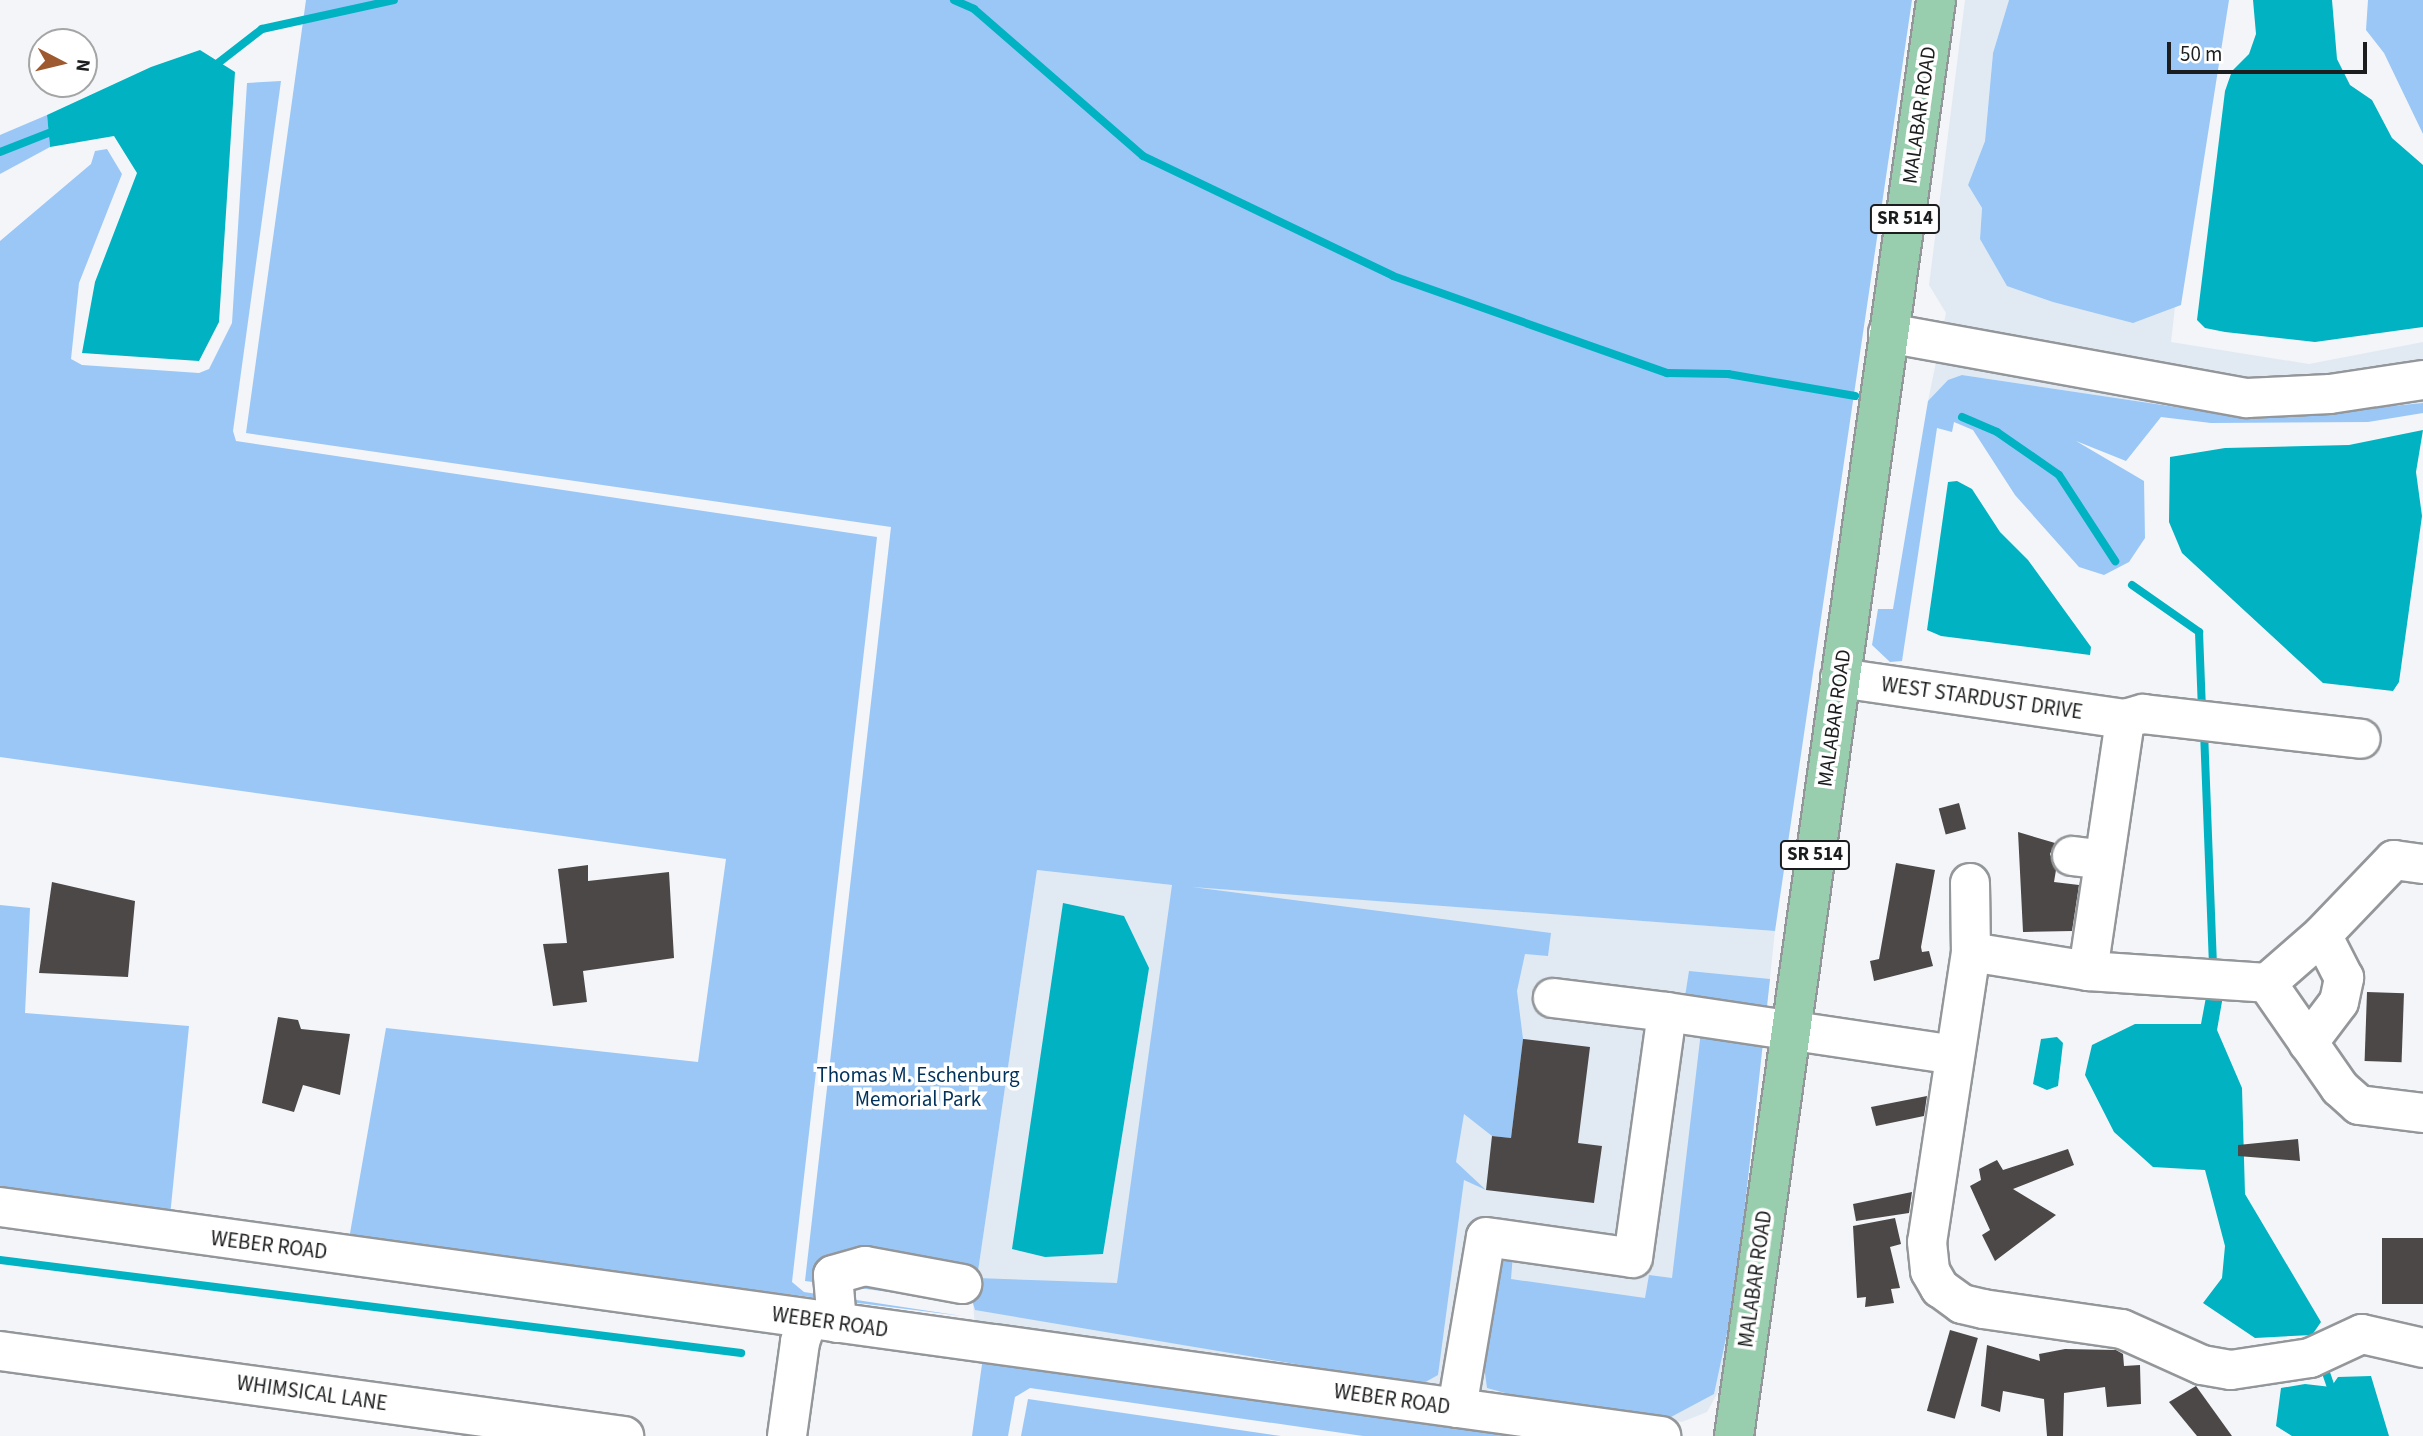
<!DOCTYPE html>
<style>
body{margin:0}
#map{position:relative;width:2423px;height:1436px;overflow:hidden;background:#f3f5f8;font-family:"Source Sans 3",sans-serif}
div>[style]{position:absolute}
.built>*{inset:0;background:#e1eaf3}
.green>*{inset:0;background:#9ac7f6}
.water>*{inset:0;background:#00b2c2}
.stream>*{height:8px;margin:-4px;padding:0 4px;transform-origin:4px;border-radius:4px;background:#00b2c2}
.building>*{inset:0;background:#4c4848;transform-origin:0 0}
.roads{filter:drop-shadow(2px 0 #94979a) drop-shadow(-2px 0 #94979a) drop-shadow(0 2px #94979a) drop-shadow(0 -2px #94979a)}
.minor>*{height:38px;margin:-19px;padding:0 19px;transform-origin:19px;border-radius:19px;background:#fff}
.major>*{height:38px;margin:-19px;padding:0 19px;transform-origin:19px;border-radius:19px;background:#98cdae}
span{translate:-50% -50%;white-space:nowrap;text-align:center;line-height:1.15;-webkit-text-stroke:7px #fff;paint-order:stroke}
.shield-label span{padding:2px 5px;background:#fff;border:2px solid;border-radius:5px;-webkit-text-stroke-width:0}
.shield-label{font-size:19px;color:#1c1d1e;font-weight:700}
.street-label{font-size:21px;color:#1c1d1e}
.park-label{font-size:21px;color:#00325c}
.north{position:absolute;left:28px;top:28px;width:70px;height:70px;box-sizing:border-box;background:#fff;border:2px solid #a4a5a5;border-radius:50%;rotate:97deg;font-size:19px;font-weight:700;line-height:28px;text-align:center;color:#1c1d1e}
.north::after{content:'';display:block;margin:auto;width:24px;height:32px;background:#9f592f;clip-path:polygon(50% 0,100% 100%,50% 72%,0 100%)}
.scale{position:absolute;left:2167px;top:42px;width:200px;height:32px;box-sizing:border-box;border:4px solid #1c1d1e;border-top:0;padding-left:9px;font-size:21px;line-height:24px;white-space:nowrap;color:#1c1d1e;-webkit-text-stroke:5px #fff;paint-order:stroke}
</style>
<div id="map">
<div class="built">
<div style="clip-path:polygon(1965px 0,2009px 0,1993px 53px,1985px 141px,1968px 185px,1982px 208px,1980px 239px,2175px 307px,2171px 342px,2309px 364px,2423px 342px,2423px 403px,2256px 419px,1962px 375px,1928px 401px,1946px 313px,1929px 285px)"></div>
<div style="clip-path:polygon(1037px 870px,1172px 885px,1775px 931px,1727px 1376px,1707px 1412px,1682px 1422px,975px 1327px,973px 1304px)"></div>
</div>
<div class="green">
<div style="clip-path:polygon(evenodd,306px 0,1912px 0,1775px 931px,1192px 887px,1551px 933px,1548px 956px,1525px 954px,1517px 991px,1523px 1039px,1511px 1138px,1492px 1136px,1464px 1114px,1456px 1162px,1486px 1190px,1464px 1180px,1438px 1375px,1420px 1385px,975px 1310px,973px 1303px,805px 1281px,891px 527px,246px 433px,306px 0,1037px 870px,1172px 885px,1117px 1283px,977px 1278px,1037px 870px)"></div>
<div style="clip-path:polygon(2009px 0,2229px 0,2181px 305px,2133px 323px,2053px 302px,2007px 286px,1980px 239px,1982px 208px,1968px 185px,1985px 141px,1993px 53px)"></div>
<div style="clip-path:polygon(2368px 0,2423px 0,2423px 134px,2384px 53px,2366px 30px)"></div>
<div style="clip-path:polygon(281px 81px,233px 431px,236px 441px,877px 537px,792px 1282px,804px 1292px,962px 1316px,349px 1239px,386px 1028px,698px 1062px,726px 859px,0 757px,0 241px,91px 164px,95px 151px,107px 149px,122px 174px,79px 283px,71px 359px,82px 365px,199px 373px,209px 369px,232px 323px,247px 83px)"></div>
<div style="clip-path:polygon(47px 115px,50px 147px,0 174px,0 135px)"></div>
<div style="clip-path:polygon(1962px 375px,2256px 419px,2423px 403px,2423px 413px,2368px 422px,2211px 423px,2161px 417px,2126px 461px,2076px 441px,2144px 481px,2145px 538px,2129px 562px,2104px 575px,2079px 567px,2015px 495px,1973px 430px,1954px 422px,1952px 432px,1937px 428px,1902px 661px,1890px 662px,1872px 645px,1878px 609px,1893px 609px,1928px 401px,1948px 380px)"></div>
<div style="clip-path:polygon(0 905px,30px 908px,25px 1013px,189px 1026px,170px 1216px,0 1194px)"></div>
<div style="clip-path:polygon(1689px 971px,1770px 979px,1735px 1296px,1714px 1394px,1671px 1417px,1531px 1400px,1487px 1388px,1478px 1321px,1491px 1262px,1513px 1254px,1511px 1279px,1645px 1298px,1649px 1275px,1672px 1278px,1704px 1006px,1684px 1003px)"></div>
<div style="clip-path:polygon(983px 1357px,1558px 1436px,1363px 1436px,1030px 1388px,1015px 1397px,1008px 1436px,972px 1436px)"></div>
<div style="clip-path:polygon(1028px 1399px,1281px 1436px,1021px 1436px)"></div>
</div>
<div class="water">
<div style="clip-path:polygon(2253px 0,2332px 0,2337px 59px,2350px 85px,2372px 100px,2392px 138px,2423px 165px,2423px 327px,2315px 342px,2225px 332px,2205px 328px,2197px 320px,2225px 91px,2232px 71px,2249px 54px,2256px 34px)"></div>
<div style="clip-path:polygon(200px 50px,235px 72px,219px 322px,199px 361px,82px 353px,95px 282px,137px 173px,114px 136px,50px 147px,47px 115px,151px 67px)"></div>
<div style="clip-path:polygon(2423px 430px,2416px 472px,2422px 516px,2399px 682px,2393px 691px,2323px 683px,2182px 553px,2169px 522px,2170px 457px,2225px 448px,2349px 445px)"></div>
<div style="clip-path:polygon(1957px 481px,1972px 489px,2000px 532px,2028px 560px,2091px 647px,2090px 655px,1941px 636px,1927px 630px,1948px 482px)"></div>
<div style="clip-path:polygon(1063px 903px,1124px 916px,1149px 968px,1103px 1254px,1045px 1257px,1012px 1249px)"></div>
<div style="clip-path:polygon(2223px 996px,2217px 1030px,2242px 1088px,2245px 1194px,2321px 1322px,2312px 1335px,2255px 1338px,2203px 1303px,2222px 1278px,2225px 1246px,2205px 1170px,2153px 1167px,2114px 1132px,2085px 1075px,2092px 1045px,2135px 1024px,2201px 1024px,2206px 997px)"></div>
<div style="clip-path:polygon(2057px 1037px,2063px 1043px,2058px 1086px,2047px 1090px,2033px 1084px,2041px 1039px)"></div>
<div style="clip-path:polygon(2371px 1376px,2389px 1436px,2292px 1436px,2276px 1426px,2281px 1388px,2305px 1384px,2331px 1387px,2338px 1377px)"></div>
</div>
<div class="stream">
<div style="left:954px;top:0;width:22px;rotate:24deg"></div>
<div style="left:974px;top:9px;width:224px;rotate:41deg"></div>
<div style="left:1143px;top:156px;width:277px;rotate:25.6deg"></div>
<div style="left:1393px;top:276px;width:291px;rotate:19.5deg"></div>
<div style="left:1667px;top:373px;width:61px;rotate:0.9deg"></div>
<div style="left:1728px;top:374px;width:129px;rotate:9.8deg"></div>
<div style="left:213px;top:67px;width:62px;rotate:-37.8deg"></div>
<div style="left:262px;top:29px;width:135px;rotate:-12.4deg"></div>
<div style="left:0;top:152px;width:60px;rotate:-21.4deg"></div>
<div style="left:1962px;top:417px;width:38px;rotate:23deg"></div>
<div style="left:1997px;top:432px;width:75px;rotate:34.7deg"></div>
<div style="left:2059px;top:475px;width:103px;rotate:56.9deg"></div>
<div style="left:2132px;top:585px;width:82px;rotate:35deg"></div>
<div style="left:2199px;top:632px;width:79px;rotate:87.8deg"></div>
<div style="left:2204px;top:731px;width:239px;rotate:87.8deg"></div>
<div style="left:0;top:1260px;width:747px;rotate:7.15deg"></div>
<div style="left:2323px;top:1364px;width:24px;rotate:71deg"></div>
</div>
<div class="building">
<div style="left:1959px;top:803px;width:27px;height:21px;rotate:75deg"></div>
<div style="clip-path:polygon(2018px 832px,2055px 843px,2050px 854px,2056px 870px,2054px 882px,2079px 885px,2072px 931px,2023px 932px)"></div>
<div style="clip-path:polygon(1896px 863px,1935px 870px,1921px 947px,1922px 952px,1929px 951px,1933px 966px,1874px 981px,1870px 961px,1879px 959px)"></div>
<div style="clip-path:polygon(588px 865px,588px 881px,669px 872px,674px 958px,583px 971px,587px 1002px,553px 1006px,543px 944px,567px 943px,558px 869px)"></div>
<div style="clip-path:polygon(52px 882px,135px 901px,128px 977px,39px 973px)"></div>
<div style="left:2367px;top:992px;width:37px;height:69px;rotate:2deg"></div>
<div style="clip-path:polygon(278px 1017px,298px 1020px,301px 1029px,350px 1034px,340px 1095px,303px 1085px,294px 1112px,262px 1103px)"></div>
<div style="clip-path:polygon(1523px 1039px,1590px 1047px,1578px 1143px,1602px 1146px,1594px 1203px,1486px 1190px,1492px 1136px,1511px 1138px)"></div>
<div style="clip-path:polygon(1927px 1096px,1924px 1116px,1876px 1126px,1871px 1107px)"></div>
<div style="clip-path:polygon(2298px 1139px,2300px 1161px,2238px 1156px,2238px 1145px)"></div>
<div style="clip-path:polygon(2068px 1149px,2074px 1165px,2013px 1189px,2056px 1215px,1995px 1261px,1982px 1235px,1990px 1230px,1970px 1186px,1981px 1180px,1979px 1169px,1997px 1160px,2003px 1170px)"></div>
<div style="clip-path:polygon(1912px 1192px,1909px 1213px,1856px 1221px,1853px 1204px)"></div>
<div style="clip-path:polygon(1895px 1218px,1901px 1244px,1890px 1247px,1900px 1288px,1891px 1289px,1894px 1303px,1865px 1307px,1866px 1297px,1857px 1298px,1853px 1226px)"></div>
<div style="left:2382px;top:1238px;width:41px;height:66px"></div>
<div style="left:1950px;top:1330px;width:29px;height:84px;rotate:16deg"></div>
<div style="clip-path:polygon(1987px 1345px,2040px 1361px,2039px 1354px,2065px 1349px,2116px 1350px,2123px 1354px,2124px 1366px,2140px 1365px,2141px 1404px,2107px 1407px,2105px 1387px,2064px 1393px,2063px 1436px,2047px 1436px,2044px 1399px,2003px 1391px,2000px 1412px,1981px 1406px)"></div>
<div style="clip-path:polygon(2196px 1386px,2232px 1436px,2197px 1436px,2169px 1402px)"></div>
</div>
<div class="roads">
<div class="minor">
<div style="left:1888px;top:333px;width:365px;rotate:10.3deg"></div>
<div style="left:2247px;top:398px;width:83px;rotate:-2.8deg"></div>
<div style="left:2330px;top:394px;width:94px;rotate:-8.6deg"></div>
<div style="left:1840px;top:678px;width:288px;rotate:8.2deg"></div>
<div style="left:2125px;top:719px;width:19px;rotate:-16deg"></div>
<div style="left:2143px;top:714px;width:219px;rotate:6.5deg"></div>
<div style="left:2072px;top:856px;width:32px;rotate:7deg"></div>
<div style="left:1970px;top:883px;width:69px;rotate:89.2deg"></div>
<div style="left:1971px;top:952px;width:293px;rotate:98.6deg"></div>
<div style="left:1927px;top:1242px;width:29px;rotate:84deg"></div>
<div style="left:1930px;top:1271px;width:20px;rotate:60deg"></div>
<div style="left:1940px;top:1288px;width:27px;rotate:36deg"></div>
<div style="left:1962px;top:1304px;width:22px;rotate:13deg"></div>
<div style="left:1983px;top:1309px;width:140px;rotate:8.2deg"></div>
<div style="left:2122px;top:1329px;width:88px;rotate:24.2deg"></div>
<div style="left:2202px;top:1365px;width:29px;rotate:10deg"></div>
<div style="left:2231px;top:1370px;width:80px;rotate:-8.6deg"></div>
<div style="left:2310px;top:1358px;width:57px;rotate:-24.8deg"></div>
<div style="left:2362px;top:1334px;width:63px;rotate:12.9deg"></div>
<div style="left:1971px;top:952px;width:119px;rotate:9.2deg"></div>
<div style="left:2088px;top:971px;width:179px;rotate:3.8deg"></div>
<div style="left:2267px;top:983px;width:73px;rotate:-41.1deg"></div>
<div style="left:2322px;top:935px;width:104px;rotate:-46.2deg"></div>
<div style="left:2394px;top:860px;width:29px;rotate:8deg"></div>
<div style="left:2088px;top:971px;width:255px;rotate:-81.6deg"></div>
<div style="left:2267px;top:983px;width:128px;rotate:55.2deg"></div>
<div style="left:2340px;top:1088px;width:25px;rotate:42deg"></div>
<div style="left:2359px;top:1105px;width:64px;rotate:7.1deg"></div>
<div style="left:1667px;top:1012px;width:291px;rotate:8.5deg"></div>
<div style="left:2308px;top:1043px;width:51px;rotate:-52.9deg"></div>
<div style="left:2339px;top:1002px;width:25px;rotate:-78deg"></div>
<div style="left:2344px;top:978px;width:48px;rotate:-117.1deg"></div>
<div style="left:0;top:1207px;width:1677px;rotate:7.85deg"></div>
<div style="left:837px;top:1323px;width:48px;rotate:-94.8deg"></div>
<div style="left:833px;top:1275px;width:33px;rotate:-16deg"></div>
<div style="left:865px;top:1266px;width:99px;rotate:10.5deg"></div>
<div style="left:0;top:1351px;width:630px;rotate:7.76deg"></div>
<div style="left:1457px;top:1408px;width:173px;rotate:-80.4deg"></div>
<div style="left:1486px;top:1237px;width:148px;rotate:8.1deg"></div>
<div style="left:1633px;top:1258px;width:248px;rotate:-82.1deg"></div>
<div style="left:1667px;top:1012px;width:115px;rotate:-173deg"></div>
<div style="left:787px;top:1436px;width:95px;rotate:-82.1deg"></div>
<div style="left:800px;top:1342px;width:24px;rotate:-71deg"></div>
</div>
<div class="major">
<div style="left:1734px;top:1436px;width:1450px;rotate:-81.99deg"></div>
</div>
</div>
<div class="shield-label">
<span style="left:1905px;top:219px">SR 514</span>
<span style="left:1815px;top:855px">SR 514</span>
</div>
<div class="street-label">
<span style="left:1919px;top:115px;rotate:-82deg">MALABAR ROAD</span>
<span style="left:1982px;top:698px;rotate:8deg">WEST STARDUST DRIVE</span>
<span style="left:1834px;top:718px;rotate:-82deg">MALABAR ROAD</span>
<span style="left:269px;top:1245px;rotate:7deg">WEBER ROAD</span>
<span style="left:1755px;top:1279px;rotate:-82deg">MALABAR ROAD</span>
<span style="left:830px;top:1322px;rotate:8deg">WEBER ROAD</span>
<span style="left:312px;top:1393px;rotate:8deg">WHIMSICAL LANE</span>
<span style="left:1392px;top:1399px;rotate:8deg">WEBER ROAD</span>
</div>
<div class="park-label">
<span style="left:918px;top:1087px">Thomas M. Eschenburg<br>Memorial Park</span>
</div>
<div class="north">N</div>
<div class="scale">50 m</div>
</div>
